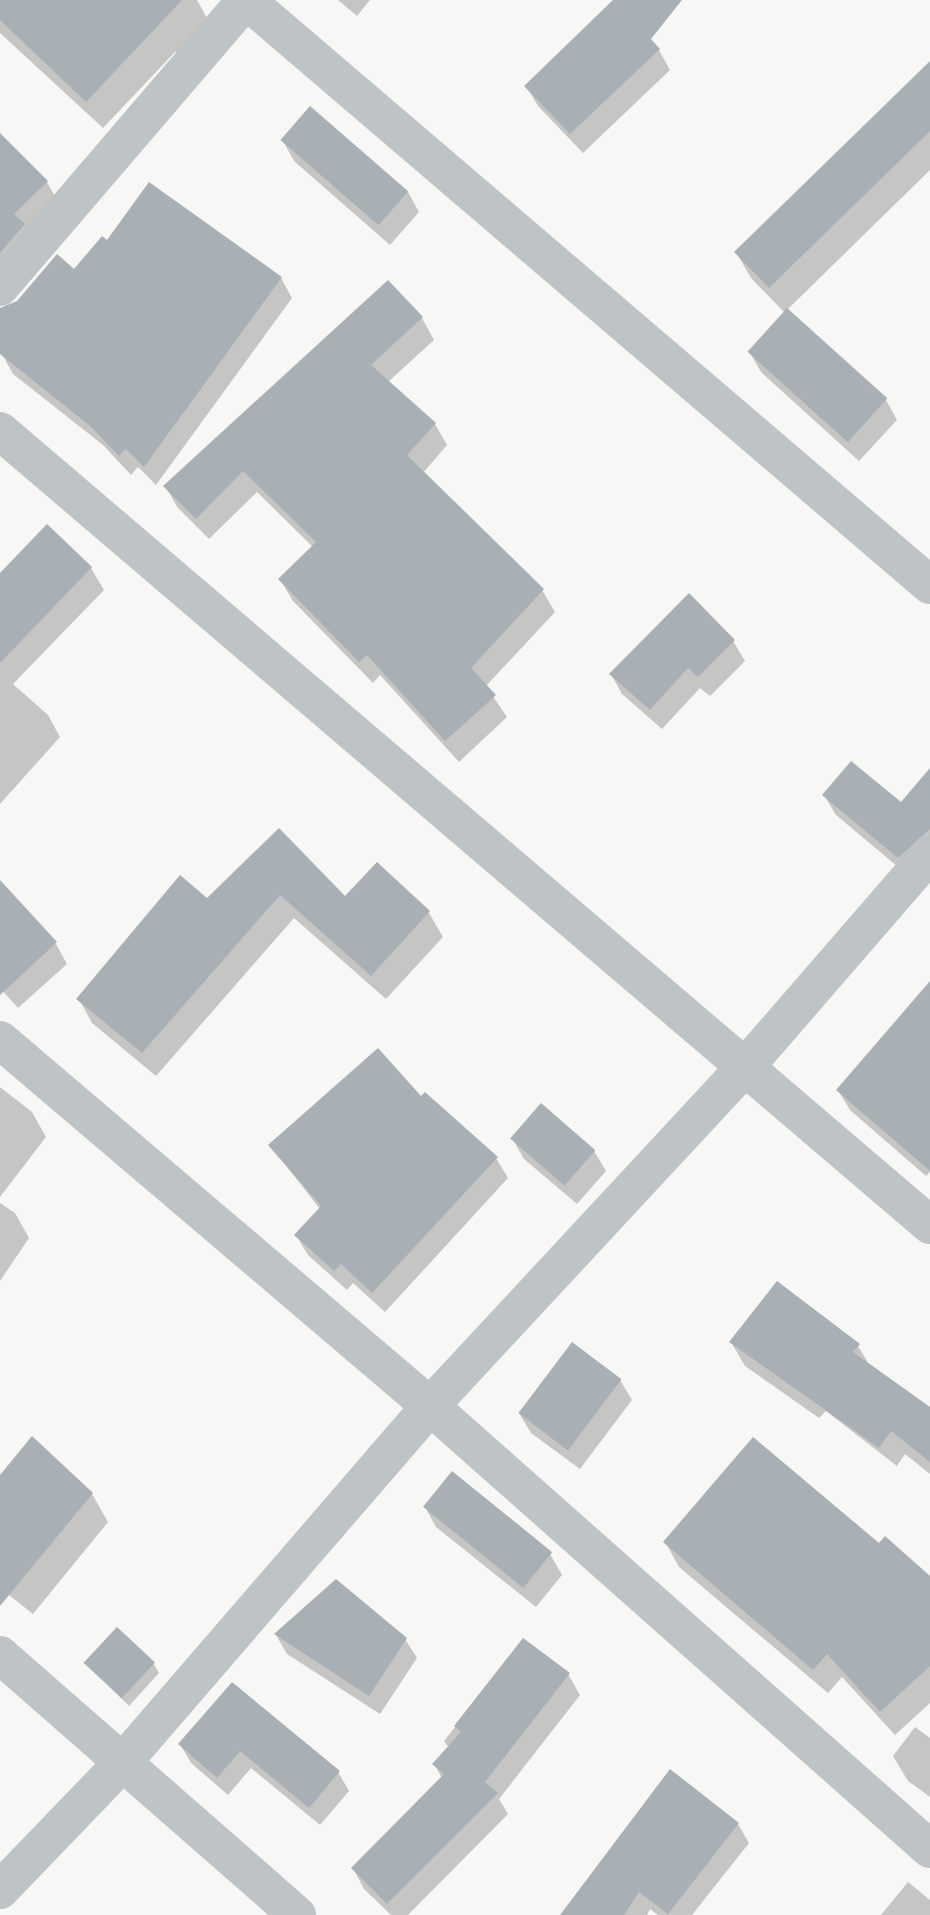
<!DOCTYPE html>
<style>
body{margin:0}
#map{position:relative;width:930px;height:1915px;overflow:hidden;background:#f7f7f5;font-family:Jost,sans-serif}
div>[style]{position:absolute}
.shadow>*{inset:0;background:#0003}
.building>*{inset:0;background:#a8b0b5;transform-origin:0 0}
.minor>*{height:38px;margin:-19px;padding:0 19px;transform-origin:19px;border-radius:19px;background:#bec3c6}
span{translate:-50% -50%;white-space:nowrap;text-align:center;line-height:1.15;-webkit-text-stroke:7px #fff;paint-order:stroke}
</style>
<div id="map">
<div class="shadow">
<div style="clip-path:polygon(0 0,197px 0,209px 22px,180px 56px,175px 52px,103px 128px,0 33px)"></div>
<div style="clip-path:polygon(338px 0,370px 0,357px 16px)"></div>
<div style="clip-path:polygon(659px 50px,670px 70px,583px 153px,538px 106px,526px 86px)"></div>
<div style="clip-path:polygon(930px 64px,930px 170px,787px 310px,886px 400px,897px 420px,859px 461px,761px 372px,749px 351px,785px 313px,751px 278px,736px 252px)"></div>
<div style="clip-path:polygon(0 135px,47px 182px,62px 209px,0 265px)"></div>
<div style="clip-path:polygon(283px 141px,408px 192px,419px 212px,390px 245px,294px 161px)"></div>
<div style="clip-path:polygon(107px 242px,281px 278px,292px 298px,156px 485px,138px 467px,131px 475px,103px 445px,13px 374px,2px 354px)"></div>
<div style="clip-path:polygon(388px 282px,422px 318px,434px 340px,388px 382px,435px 424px,447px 445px,423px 473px,542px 590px,555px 612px,486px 686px,507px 717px,459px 762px,380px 675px,373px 683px,293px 601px,280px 579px,313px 547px,257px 492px,209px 539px,178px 508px,165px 486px)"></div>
<div style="clip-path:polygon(91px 568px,104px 590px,13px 684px,48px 715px,60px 737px,0 804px,0 576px)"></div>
<div style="clip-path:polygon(733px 641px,745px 661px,710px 696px,700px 688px,662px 729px,622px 694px,611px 674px)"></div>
<div style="clip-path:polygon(930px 771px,930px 860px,910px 877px,836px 815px,824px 795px,901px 805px)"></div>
<div style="clip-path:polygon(279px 830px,345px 898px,377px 864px,429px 913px,443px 937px,386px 999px,294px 918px,156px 1076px,92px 1023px,79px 999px,207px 900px)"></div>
<div style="clip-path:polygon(1px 883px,56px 944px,67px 964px,18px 1008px,0 988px)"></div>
<div style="clip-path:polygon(930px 1020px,930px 1172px,926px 1176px,850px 1110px,838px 1090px)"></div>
<div style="clip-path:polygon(0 1087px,32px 1112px,46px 1137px,0 1197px)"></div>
<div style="clip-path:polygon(421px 1099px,496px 1158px,508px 1178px,385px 1312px,353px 1283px,347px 1290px,308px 1255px,296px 1235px,320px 1209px,270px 1145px)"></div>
<div style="clip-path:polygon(512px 1138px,594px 1151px,606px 1171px,577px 1204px,524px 1159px)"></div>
<div style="clip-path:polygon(0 1203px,15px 1213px,29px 1238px,0 1281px)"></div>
<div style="clip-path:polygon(731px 1342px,858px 1346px,870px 1366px,930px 1417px,930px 1474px,905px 1454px,897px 1466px,826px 1411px,819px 1418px,745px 1366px)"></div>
<div style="clip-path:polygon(620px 1380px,632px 1400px,580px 1469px,531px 1433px,519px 1413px)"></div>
<div style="clip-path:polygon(0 1477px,92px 1494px,108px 1522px,33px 1614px,0 1588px)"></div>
<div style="clip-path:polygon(425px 1507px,550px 1554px,562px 1575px,536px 1607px,436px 1527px)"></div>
<div style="clip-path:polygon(665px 1542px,879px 1545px,930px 1579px,930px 1703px,895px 1735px,842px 1677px,828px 1693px,679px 1567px)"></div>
<div style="clip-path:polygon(276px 1635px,405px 1639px,417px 1658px,380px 1714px,287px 1654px)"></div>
<div style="clip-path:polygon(524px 1640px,568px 1674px,580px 1695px,499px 1799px,508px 1814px,408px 1915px,391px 1915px,364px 1889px,353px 1868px,442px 1778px,434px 1764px,449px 1748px,444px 1741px)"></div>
<div style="clip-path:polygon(86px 1663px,153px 1663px,159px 1673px,129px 1706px)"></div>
<div style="clip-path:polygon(232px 1685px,338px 1772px,349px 1791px,320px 1825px,251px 1768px,228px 1795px,191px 1763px,180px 1744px)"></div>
<div style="clip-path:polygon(915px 1727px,930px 1738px,930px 1797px,908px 1781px,893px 1756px)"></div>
<div style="clip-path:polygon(670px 1772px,738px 1824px,749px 1843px,692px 1915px,658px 1915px,650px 1909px,647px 1915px,562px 1915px)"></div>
<div style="clip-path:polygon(908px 1882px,930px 1900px,930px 1915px,881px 1915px)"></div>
</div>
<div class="building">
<div style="clip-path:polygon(0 0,182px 0,86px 102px,0 20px)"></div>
<div style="clip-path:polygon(613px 0,682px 0,651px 39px,660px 49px,570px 134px,524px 86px)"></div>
<div style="clip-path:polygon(930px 61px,930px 131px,769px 288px,734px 252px)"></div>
<div style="left:310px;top:106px;width:130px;height:45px;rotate:41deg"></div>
<div style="clip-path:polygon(0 133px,48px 181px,14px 214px,25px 224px,0 253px)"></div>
<div style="clip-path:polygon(149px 182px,282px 277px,144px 467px,126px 449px,119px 456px,90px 426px,0 354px,0 308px,17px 301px,57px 254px,74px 269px,102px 236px,107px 240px)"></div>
<div style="clip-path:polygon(388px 280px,423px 317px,371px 365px,436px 423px,407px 455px,544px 589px,471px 668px,496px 695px,445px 741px,367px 655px,359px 662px,278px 579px,316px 542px,243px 471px,196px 519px,163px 486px)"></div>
<div style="left:787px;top:308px;width:135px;height:59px;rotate:42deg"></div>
<div style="clip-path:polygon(47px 524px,92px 567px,0 663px,0 573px)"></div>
<div style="clip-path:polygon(689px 593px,735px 640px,698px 677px,688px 668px,650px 710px,609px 674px)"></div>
<div style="clip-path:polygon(851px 761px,901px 802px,930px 768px,930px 829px,898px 858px,822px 795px)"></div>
<div style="clip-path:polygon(279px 828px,345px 896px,377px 862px,430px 911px,371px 976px,280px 895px,142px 1053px,76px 999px,180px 875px,207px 898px)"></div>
<div style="clip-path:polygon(0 880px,57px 942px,0 995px)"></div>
<div style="clip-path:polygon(930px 981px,930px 1171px,836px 1090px)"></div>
<div style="clip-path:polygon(378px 1048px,421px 1096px,425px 1092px,498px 1157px,372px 1293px,341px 1264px,334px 1271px,294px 1235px,321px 1206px,268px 1145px)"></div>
<div style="left:541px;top:1103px;width:72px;height:47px;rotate:41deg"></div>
<div style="clip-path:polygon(777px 1281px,860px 1344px,853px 1352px,930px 1407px,930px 1462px,891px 1431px,879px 1448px,729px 1342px)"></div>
<div style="left:572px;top:1342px;width:62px;height:89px;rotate:37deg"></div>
<div style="clip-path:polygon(32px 1436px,93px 1493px,0 1606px,0 1475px)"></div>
<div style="clip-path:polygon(753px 1437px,879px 1543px,885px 1536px,930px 1576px,930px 1666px,880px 1712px,827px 1654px,813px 1670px,663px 1542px)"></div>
<div style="left:452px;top:1471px;width:129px;height:46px;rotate:39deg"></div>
<div style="clip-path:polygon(336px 1579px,407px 1638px,369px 1696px,274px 1634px)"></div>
<div style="left:117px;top:1627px;width:52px;height:49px;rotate:43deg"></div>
<div style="clip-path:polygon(523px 1638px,570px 1673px,485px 1782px,498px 1793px,387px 1904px,351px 1868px,444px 1774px,432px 1764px,461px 1732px,454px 1726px)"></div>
<div style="clip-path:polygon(232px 1682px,340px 1771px,309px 1808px,240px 1751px,217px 1778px,178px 1744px)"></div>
<div style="clip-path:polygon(670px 1769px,739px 1823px,668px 1914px,639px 1892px,624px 1915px,560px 1915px)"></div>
</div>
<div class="minor">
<div style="left:246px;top:0;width:900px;rotate:40.54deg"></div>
<div style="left:0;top:287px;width:378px;rotate:-49.4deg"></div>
<div style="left:0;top:431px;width:1223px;rotate:40.49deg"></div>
<div style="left:0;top:1040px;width:565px;rotate:40.4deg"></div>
<div style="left:430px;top:1406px;width:668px;rotate:41.54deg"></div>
<div style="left:0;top:1655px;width:395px;rotate:41.2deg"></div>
<div style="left:0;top:1890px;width:178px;rotate:-46.1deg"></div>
<div style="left:123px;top:1762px;width:470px;rotate:-49.2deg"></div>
<div style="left:430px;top:1406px;width:466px;rotate:-47.1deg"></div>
<div style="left:747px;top:1065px;width:279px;rotate:-49.1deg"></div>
</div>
</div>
